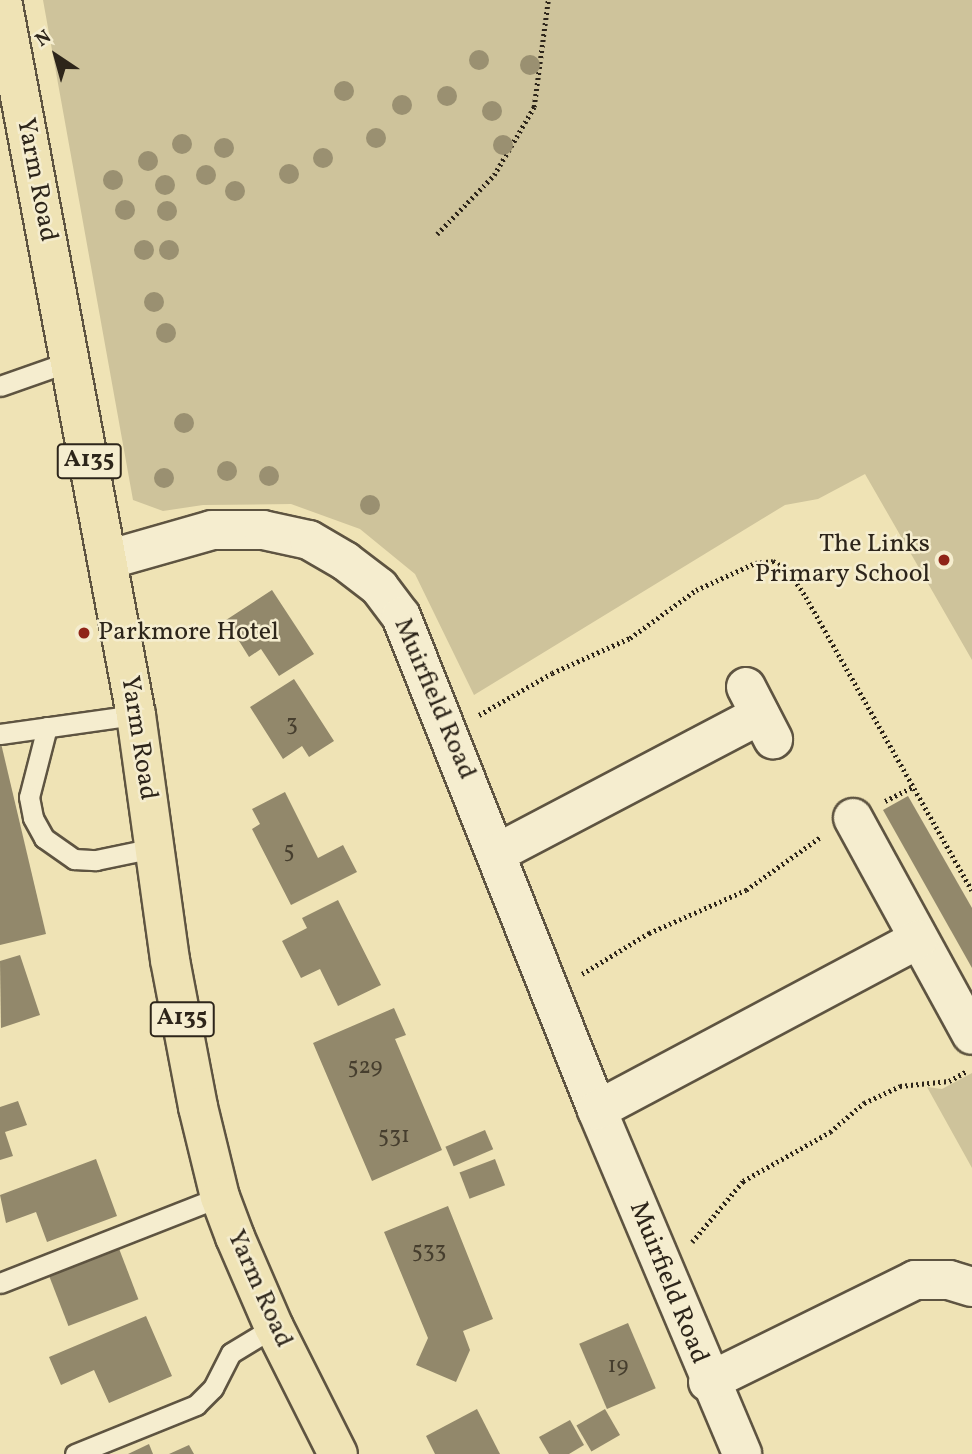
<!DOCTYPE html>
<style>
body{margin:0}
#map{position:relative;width:972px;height:1454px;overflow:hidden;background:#efe3b5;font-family:Vollkorn,serif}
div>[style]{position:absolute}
.green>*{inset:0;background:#cec39b}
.building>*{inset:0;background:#92886b;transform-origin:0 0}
.path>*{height:4.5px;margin-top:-2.25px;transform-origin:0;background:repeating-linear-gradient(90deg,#2d251a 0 2px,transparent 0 5.5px)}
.roads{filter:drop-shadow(2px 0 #5e5441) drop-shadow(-2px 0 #5e5441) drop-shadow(0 2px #5e5441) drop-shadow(0 -2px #5e5441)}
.lane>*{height:19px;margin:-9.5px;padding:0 9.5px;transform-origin:9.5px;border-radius:9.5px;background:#f5edcf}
.street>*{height:38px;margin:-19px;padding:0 19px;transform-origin:19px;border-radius:19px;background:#f5edcf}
.primary>*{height:38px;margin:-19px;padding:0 19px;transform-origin:19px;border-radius:19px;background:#efe3b5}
.trees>*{width:20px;height:20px;margin:-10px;border-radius:50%;background:#9a9071}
.dots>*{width:19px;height:19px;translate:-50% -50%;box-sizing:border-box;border:4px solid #f5edcf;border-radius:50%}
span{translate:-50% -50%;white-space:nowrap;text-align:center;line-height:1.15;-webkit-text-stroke:5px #f5edcf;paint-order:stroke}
.number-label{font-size:23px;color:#463e2e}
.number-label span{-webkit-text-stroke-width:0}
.shield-label span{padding:2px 5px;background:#f5edcf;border:2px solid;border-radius:5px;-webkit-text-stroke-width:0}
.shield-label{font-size:24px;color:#2d251a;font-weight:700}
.street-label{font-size:26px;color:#2d251a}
.poi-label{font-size:26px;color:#2d251a}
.right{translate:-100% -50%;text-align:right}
.left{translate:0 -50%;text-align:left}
.north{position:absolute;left:21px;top:21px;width:70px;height:70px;-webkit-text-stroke:5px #f5edcf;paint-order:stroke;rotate:324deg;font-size:19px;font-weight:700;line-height:28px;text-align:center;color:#2d251a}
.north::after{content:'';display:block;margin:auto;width:24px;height:32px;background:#2d251a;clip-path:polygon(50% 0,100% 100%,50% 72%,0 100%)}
</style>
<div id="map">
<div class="green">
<div style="clip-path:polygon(43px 0,972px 0,972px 660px,865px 474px,818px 499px,785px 505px,474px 695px,415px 574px,360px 529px,291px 504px,203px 505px,163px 511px,133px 500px)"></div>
<div style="clip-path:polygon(972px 1073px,972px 1168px,927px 1087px,942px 1089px)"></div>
</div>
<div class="building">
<div style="clip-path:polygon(272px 590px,314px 654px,279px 676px,261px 649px,249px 657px,226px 620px)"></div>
<div style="clip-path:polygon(294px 679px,334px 741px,309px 757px,302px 746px,283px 759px,250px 707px)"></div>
<div style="clip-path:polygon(0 739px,46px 934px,0 945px)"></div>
<div style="clip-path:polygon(285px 792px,318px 858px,343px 845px,357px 872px,291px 905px,252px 829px,260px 824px,252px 809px)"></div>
<div style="clip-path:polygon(908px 796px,972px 908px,972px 968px,883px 810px)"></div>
<div style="clip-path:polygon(338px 900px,381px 985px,338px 1006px,320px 969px,301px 978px,282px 941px,307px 928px,302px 918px)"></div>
<div style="clip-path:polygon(20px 955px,40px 1015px,1px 1028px,0 961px)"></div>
<div style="clip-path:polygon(394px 1008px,406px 1035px,395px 1039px,442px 1150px,372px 1181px,313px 1043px)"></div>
<div style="clip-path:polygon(18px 1101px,27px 1125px,5px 1132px,13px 1156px,0 1160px,0 1107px)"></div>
<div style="left:485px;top:1130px;width:21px;height:43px;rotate:67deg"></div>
<div style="clip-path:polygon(96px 1159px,117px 1216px,47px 1242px,36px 1212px,6px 1223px,0 1195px)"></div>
<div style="left:495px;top:1159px;width:28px;height:38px;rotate:69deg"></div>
<div style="clip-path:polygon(448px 1206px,493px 1319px,463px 1331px,470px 1350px,456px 1382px,416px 1365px,428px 1338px,384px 1232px)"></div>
<div style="left:118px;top:1246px;width:57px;height:75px;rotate:69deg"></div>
<div style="clip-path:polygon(146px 1316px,172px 1376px,109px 1403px,94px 1370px,61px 1385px,49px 1357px)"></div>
<div style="left:628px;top:1323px;width:71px;height:53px;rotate:67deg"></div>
<div style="clip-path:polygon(477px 1409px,500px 1454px,435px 1454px,426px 1436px)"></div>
<div style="left:605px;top:1409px;width:30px;height:33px;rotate:60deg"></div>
<div style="clip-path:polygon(570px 1420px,584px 1445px,569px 1454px,549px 1454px,539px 1437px)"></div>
<div style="clip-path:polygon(149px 1444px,153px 1454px,128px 1454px)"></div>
<div style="clip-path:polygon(189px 1445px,194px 1454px,169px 1454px)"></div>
</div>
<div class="path">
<div style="left:437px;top:234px;width:82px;rotate:-46deg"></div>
<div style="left:494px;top:175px;width:79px;rotate:-59.5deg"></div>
<div style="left:534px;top:107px;width:108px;rotate:-82.5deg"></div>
<div style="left:479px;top:715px;width:84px;rotate:-29.9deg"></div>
<div style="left:552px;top:673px;width:85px;rotate:-24.2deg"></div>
<div style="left:630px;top:638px;width:82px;rotate:-36deg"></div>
<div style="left:696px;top:590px;width:65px;rotate:-24.6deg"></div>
<div style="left:755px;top:563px;width:18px;rotate:-6deg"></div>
<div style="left:773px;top:561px;width:17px;rotate:31deg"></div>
<div style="left:788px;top:570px;width:32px;rotate:56deg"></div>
<div style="left:806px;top:597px;width:337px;rotate:60.5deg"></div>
<div style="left:885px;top:801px;width:33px;rotate:-27deg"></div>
<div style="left:582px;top:974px;width:79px;rotate:-31.5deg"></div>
<div style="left:649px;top:933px;width:106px;rotate:-23.9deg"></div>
<div style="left:746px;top:890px;width:93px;rotate:-35.4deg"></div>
<div style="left:692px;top:1242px;width:80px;rotate:-50.1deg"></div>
<div style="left:743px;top:1181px;width:100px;rotate:-29.4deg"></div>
<div style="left:830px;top:1132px;width:45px;rotate:-40.5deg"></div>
<div style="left:864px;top:1103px;width:40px;rotate:-25deg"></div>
<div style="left:900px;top:1086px;width:49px;rotate:-5.8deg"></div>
<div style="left:949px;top:1081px;width:21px;rotate:-29deg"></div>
</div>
<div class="roads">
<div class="lane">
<div style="left:0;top:386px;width:75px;rotate:-19.4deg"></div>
<div style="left:47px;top:727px;width:72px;rotate:104.4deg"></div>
<div style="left:29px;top:797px;width:21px;rotate:79deg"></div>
<div style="left:33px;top:818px;width:23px;rotate:61deg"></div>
<div style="left:44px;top:838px;width:37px;rotate:35deg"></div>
<div style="left:74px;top:859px;width:22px;rotate:3deg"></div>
<div style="left:96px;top:860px;width:59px;rotate:-11.7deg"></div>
<div style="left:0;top:734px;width:137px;rotate:-8deg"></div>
<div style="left:0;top:1283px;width:236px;rotate:-21.4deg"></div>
<div style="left:75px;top:1454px;width:131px;rotate:-22deg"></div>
<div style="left:196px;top:1405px;width:24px;rotate:-45deg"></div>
<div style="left:213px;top:1388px;width:39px;rotate:-63deg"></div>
<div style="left:231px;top:1353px;width:50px;rotate:-31.2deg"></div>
</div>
<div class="street">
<div style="left:107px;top:560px;width:109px;rotate:-15.9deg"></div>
<div style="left:212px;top:530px;width:51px"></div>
<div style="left:263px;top:530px;width:47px;rotate:12.3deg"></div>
<div style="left:309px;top:540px;width:42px;rotate:30.3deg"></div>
<div style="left:345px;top:561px;width:43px;rotate:37.4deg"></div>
<div style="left:379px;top:587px;width:36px;rotate:53deg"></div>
<div style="left:401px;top:616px;width:531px;rotate:68.36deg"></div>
<div style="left:597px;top:1110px;width:373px;rotate:67.1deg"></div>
<div style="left:746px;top:687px;width:59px;rotate:62.6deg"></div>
<div style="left:853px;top:818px;width:247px;rotate:61.3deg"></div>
<div style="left:497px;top:853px;width:297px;rotate:-27.7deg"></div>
<div style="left:597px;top:1110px;width:364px;rotate:-28deg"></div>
<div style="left:708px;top:1382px;width:231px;rotate:-26.2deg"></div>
<div style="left:915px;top:1280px;width:34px"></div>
<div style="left:949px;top:1280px;width:24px;rotate:17deg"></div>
</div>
<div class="primary">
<div style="left:2px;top:0;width:727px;rotate:79.39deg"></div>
<div style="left:136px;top:715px;width:247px;rotate:82.1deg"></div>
<div style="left:170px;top:960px;width:150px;rotate:79.2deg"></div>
<div style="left:198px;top:1107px;width:93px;rotate:76.3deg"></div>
<div style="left:220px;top:1197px;width:43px;rotate:69.4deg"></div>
<div style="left:235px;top:1237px;width:98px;rotate:66.6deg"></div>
<div style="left:274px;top:1327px;width:142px;rotate:63.3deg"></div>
</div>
</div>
<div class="trees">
<div style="left:479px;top:60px"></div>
<div style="left:530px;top:65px"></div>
<div style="left:344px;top:91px"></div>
<div style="left:447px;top:96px"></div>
<div style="left:402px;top:105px"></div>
<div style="left:492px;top:111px"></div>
<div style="left:376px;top:138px"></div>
<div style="left:182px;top:144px"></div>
<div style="left:503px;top:145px"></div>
<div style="left:224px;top:148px"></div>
<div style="left:323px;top:158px"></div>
<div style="left:148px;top:161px"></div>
<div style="left:289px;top:174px"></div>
<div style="left:206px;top:175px"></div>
<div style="left:113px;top:180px"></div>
<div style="left:165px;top:185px"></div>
<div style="left:235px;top:191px"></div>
<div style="left:125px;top:210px"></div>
<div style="left:167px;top:211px"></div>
<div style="left:144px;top:250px"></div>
<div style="left:169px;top:250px"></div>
<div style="left:154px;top:302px"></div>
<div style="left:166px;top:333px"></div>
<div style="left:184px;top:423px"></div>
<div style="left:227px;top:471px"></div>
<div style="left:269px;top:476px"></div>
<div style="left:164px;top:478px"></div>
<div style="left:370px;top:505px"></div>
</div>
<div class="dots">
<div style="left:944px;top:560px;background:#8f2418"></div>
<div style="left:84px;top:633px;background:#8f2418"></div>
</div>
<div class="number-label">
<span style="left:292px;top:724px">3</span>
<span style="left:289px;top:851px">5</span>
<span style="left:365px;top:1067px">529</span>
<span style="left:394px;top:1136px">531</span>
<span style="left:429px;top:1251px">533</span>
<span style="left:618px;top:1366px">19</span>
</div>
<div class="shield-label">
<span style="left:89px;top:461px">A135</span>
<span style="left:182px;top:1019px">A135</span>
</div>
<div class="street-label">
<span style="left:36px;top:180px;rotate:79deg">Yarm Road</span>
<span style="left:434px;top:699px;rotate:67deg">Muirfield Road</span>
<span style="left:138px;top:738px;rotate:81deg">Yarm Road</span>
<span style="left:668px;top:1283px;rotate:68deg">Muirfield Road</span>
<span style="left:259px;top:1289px;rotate:66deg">Yarm Road</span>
</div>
<div class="poi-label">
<span class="right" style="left:930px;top:560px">The Links<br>Primary School</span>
<span class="left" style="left:98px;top:633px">Parkmore Hotel</span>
</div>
<div class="north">N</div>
</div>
